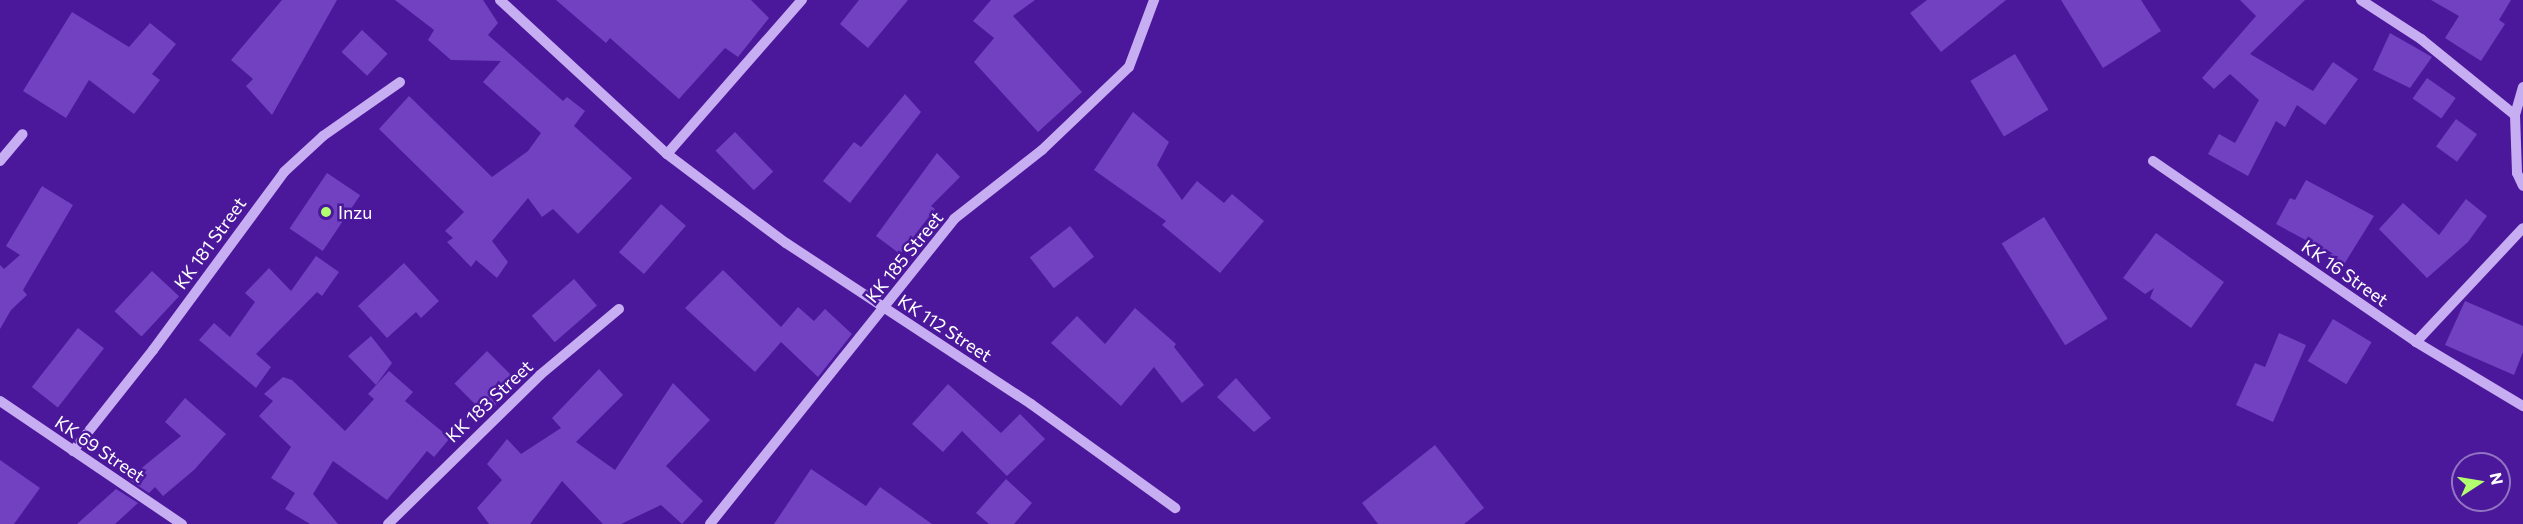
<!DOCTYPE html>
<style>
body{margin:0}
#map{position:relative;width:2523px;height:524px;overflow:hidden;background:#4b189b;font-family:Commissioner,sans-serif}
div>[style]{position:absolute}
.building>*{inset:0;background:#7141c1;transform-origin:0 0}
.minor>*{height:10px;margin:-5px;padding:0 5px;transform-origin:5px;border-radius:5px;background:#c7aef2}
.dots>*{width:16px;height:16px;translate:-50% -50%;box-sizing:border-box;border:3px solid #4b189b;border-radius:50%}
span{translate:-50% -50%;white-space:nowrap;text-align:center;line-height:1.15;-webkit-text-stroke:5px #4b189b;paint-order:stroke}
.poi-label{font-size:18px;color:#fff}
.left{translate:0 -50%;text-align:left}
.street-label{font-size:18px;color:#fff}
.north{position:absolute;left:2451px;top:452px;width:60px;height:60px;box-sizing:border-box;background:#4b189b;border:2px solid #9374c3;border-radius:50%;rotate:78deg;font-size:16px;font-weight:700;line-height:24px;text-align:center;color:#fff}
.north::after{content:'';display:block;margin:auto;width:21px;height:27px;background:#b1ff6e;clip-path:polygon(50% 0,100% 100%,50% 72%,0 100%)}
</style>
<div id="map">
<div class="building">
<div style="clip-path:polygon(282px 0,337px 0,272px 115px,246px 86px,253px 79px,231px 60px)"></div>
<div style="clip-path:polygon(395px 0,483px 0,498px 23px,488px 35px,563px 101px,567px 97px,585px 111px,574px 126px,632px 178px,578px 234px,553px 209px,542px 217px,528px 198px,492px 241px,508px 262px,497px 278px,476px 260px,471px 267px,447px 242px,453px 238px,445px 231px,464px 212px,379px 129px,409px 96px,492px 177px,528px 151px,541px 133px,483px 82px,501px 61px,451px 60px,428px 40px,434px 30px)"></div>
<div style="clip-path:polygon(556px 0,751px 0,769px 18px,738px 57px,725px 48px,679px 99px,610px 38px,606px 43px)"></div>
<div style="clip-path:polygon(859px 0,908px 0,868px 48px,840px 24px)"></div>
<div style="clip-path:polygon(991px 0,1035px 0,1013px 16px,1082px 92px,1038px 132px,974px 62px,994px 38px,973px 21px)"></div>
<div style="clip-path:polygon(1927px 0,2006px 0,1941px 52px,1910px 13px)"></div>
<div style="clip-path:polygon(2061px 0,2141px 0,2161px 31px,2103px 68px)"></div>
<div style="clip-path:polygon(2240px 0,2305px 0,2250px 54px,2313px 91px,2333px 62px,2358px 79px,2325px 125px,2297px 105px,2285px 127px,2276px 121px,2248px 176px,2208px 154px,2219px 134px,2235px 143px,2259px 100px,2230px 74px,2214px 89px,2202px 78px,2256px 16px)"></div>
<div style="clip-path:polygon(2431px 0,2511px 0,2499px 20px,2505px 24px,2481px 61px,2445px 38px,2459px 16px)"></div>
<div style="clip-path:polygon(72px 12px,129px 47px,150px 23px,176px 44px,152px 74px,160px 80px,134px 114px,89px 80px,66px 118px,23px 91px)"></div>
<div style="left:362px;top:30px;width:35px;height:30px;rotate:43deg"></div>
<div style="clip-path:polygon(2390px 33px,2432px 57px,2410px 88px,2373px 70px)"></div>
<div style="left:2015px;top:54px;width:65px;height:52px;rotate:59deg"></div>
<div style="left:2427px;top:78px;width:35px;height:25px;rotate:35deg"></div>
<div style="clip-path:polygon(905px 94px,921px 112px,850px 203px,823px 181px,854px 142px,861px 147px)"></div>
<div style="clip-path:polygon(1133px 112px,1169px 142px,1157px 165px,1182px 200px,1197px 181px,1224px 203px,1232px 194px,1264px 221px,1220px 273px,1162px 225px,1166px 221px,1094px 170px)"></div>
<div style="left:2456px;top:119px;width:26px;height:34px;rotate:36deg"></div>
<div style="left:735px;top:132px;width:55px;height:27px;rotate:46deg"></div>
<div style="clip-path:polygon(937px 153px,960px 177px,931px 206px,935px 209px,900px 254px,876px 236px)"></div>
<div style="left:327px;top:173px;width:40px;height:67px;rotate:34deg"></div>
<div style="clip-path:polygon(2306px 180px,2374px 216px,2343px 266px,2326px 251px,2276px 224px,2290px 198px,2295px 200px)"></div>
<div style="clip-path:polygon(42px 186px,73px 205px,23px 290px,27px 295px,11px 310px,0 329px,0 265px,4px 269px,20px 255px,6px 246px)"></div>
<div style="clip-path:polygon(2466px 199px,2487px 216px,2468px 242px,2427px 278px,2379px 229px,2403px 203px,2439px 235px)"></div>
<div style="left:661px;top:204px;width:33px;height:64px;rotate:41deg"></div>
<div style="left:2044px;top:217px;width:120px;height:50px;rotate:58deg"></div>
<div style="left:1070px;top:226px;width:39px;height:51px;rotate:52deg"></div>
<div style="clip-path:polygon(2156px 233px,2224px 282px,2191px 328px,2150px 298px,2154px 288px,2145px 294px,2123px 278px)"></div>
<div style="clip-path:polygon(316px 256px,339px 272px,322px 296px,317px 292px,256px 354px,271px 367px,256px 388px,199px 340px,214px 323px,230px 337px,255px 302px,245px 293px,269px 268px,291px 291px)"></div>
<div style="clip-path:polygon(404px 263px,439px 301px,421px 318px,416px 312px,387px 338px,358px 306px)"></div>
<div style="clip-path:polygon(723px 270px,781px 327px,798px 307px,814px 321px,825px 309px,852px 334px,818px 377px,781px 342px,755px 372px,685px 308px)"></div>
<div style="left:152px;top:271px;width:37px;height:55px;rotate:43deg"></div>
<div style="left:574px;top:279px;width:35px;height:56px;rotate:49deg"></div>
<div style="clip-path:polygon(2465px 301px,2523px 326px,2523px 352px,2514px 375px,2445px 345px)"></div>
<div style="clip-path:polygon(1135px 308px,1176px 344px,1174px 347px,1204px 385px,1182px 403px,1154px 367px,1121px 406px,1051px 343px,1077px 316px,1105px 344px)"></div>
<div style="left:2333px;top:319px;width:45px;height:49px;rotate:31deg"></div>
<div style="left:78px;top:328px;width:33px;height:75px;rotate:38deg"></div>
<div style="clip-path:polygon(2279px 333px,2306px 345px,2273px 422px,2236px 405px,2255px 363px,2265px 367px)"></div>
<div style="clip-path:polygon(371px 336px,392px 363px,376px 385px,348px 356px)"></div>
<div style="left:487px;top:351px;width:44px;height:46px;rotate:45deg"></div>
<div style="clip-path:polygon(599px 369px,623px 395px,576px 442px,615px 470px,673px 383px,710px 420px,666px 466px,703px 501px,682px 524px,661px 505px,621px 524px,603px 524px,562px 481px,530px 524px,489px 524px,477px 508px,502px 480px,487px 464px,507px 439px,521px 454px,561px 428px,552px 418px)"></div>
<div style="clip-path:polygon(389px 371px,413px 392px,405px 401px,450px 438px,434px 457px,427px 451px,387px 500px,333px 461px,313px 494px,338px 524px,310px 524px,285px 509px,295px 493px,271px 478px,291px 447px,259px 416px,273px 401px,264px 394px,283px 377px,292px 380px,345px 431px,374px 399px,368px 394px)"></div>
<div style="clip-path:polygon(1236px 378px,1271px 418px,1254px 432px,1217px 397px)"></div>
<div style="clip-path:polygon(948px 384px,1001px 433px,1020px 414px,1045px 439px,1007px 476px,962px 431px,943px 452px,912px 424px)"></div>
<div style="clip-path:polygon(185px 398px,226px 434px,194px 470px,163px 496px,155px 487px,149px 493px,128px 479px,181px 436px,165px 422px)"></div>
<div style="clip-path:polygon(1435px 445px,1484px 508px,1464px 524px,1378px 524px,1362px 503px)"></div>
<div style="clip-path:polygon(0 460px,40px 488px,14px 524px,0 524px)"></div>
<div style="clip-path:polygon(811px 469px,866px 506px,880px 487px,932px 524px,774px 524px)"></div>
<div style="clip-path:polygon(1006px 479px,1032px 503px,1014px 524px,989px 524px,976px 513px)"></div>
<div style="clip-path:polygon(116px 489px,138px 503px,115px 524px,77px 524px)"></div>
</div>
<div class="minor">
<div style="left:500px;top:0;width:227px;rotate:42.7deg"></div>
<div style="left:667px;top:154px;width:66px;rotate:37deg"></div>
<div style="left:720px;top:194px;width:82px;rotate:36.6deg"></div>
<div style="left:786px;top:243px;width:293px;rotate:33.3deg"></div>
<div style="left:1031px;top:404px;width:178px;rotate:35.8deg"></div>
<div style="left:2361px;top:0;width:72px;rotate:33deg"></div>
<div style="left:2421px;top:39px;width:121px;rotate:39deg"></div>
<div style="left:2523px;top:87px;width:29px;rotate:106deg"></div>
<div style="left:2515px;top:115px;width:58px;rotate:88deg"></div>
<div style="left:2517px;top:173px;width:14px;rotate:65deg"></div>
<div style="left:667px;top:154px;width:205px;rotate:-48.8deg"></div>
<div style="left:0;top:161px;width:35px;rotate:-50deg"></div>
<div style="left:2153px;top:161px;width:319px;rotate:34.5deg"></div>
<div style="left:2416px;top:342px;width:125px;rotate:30.9deg"></div>
<div style="left:2416px;top:342px;width:156px;rotate:-46.8deg"></div>
<div style="left:0;top:401px;width:220px;rotate:34.1deg"></div>
<div style="left:73px;top:451px;width:129px;rotate:-51.6deg"></div>
<div style="left:153px;top:350px;width:221px;rotate:-53.6deg"></div>
<div style="left:284px;top:172px;width:53px;rotate:-42.7deg"></div>
<div style="left:323px;top:136px;width:94px;rotate:-35deg"></div>
<div style="left:388px;top:524px;width:213px;rotate:-44.4deg"></div>
<div style="left:540px;top:375px;width:103px;rotate:-39.9deg"></div>
<div style="left:710px;top:524px;width:391px;rotate:-51.3deg"></div>
<div style="left:954px;top:219px;width:112px;rotate:-38.1deg"></div>
<div style="left:1042px;top:150px;width:120px;rotate:-43.7deg"></div>
<div style="left:1129px;top:67px;width:72px;rotate:-69.5deg"></div>
</div>
<div class="dots">
<div style="left:326px;top:212px;background:#b1ff6e"></div>
</div>
<div class="poi-label">
<span class="left" style="left:338px;top:212px">Inzu</span>
</div>
<div class="street-label">
<span style="left:210px;top:243px;rotate:-54deg">KK 181 Street</span>
<span style="left:904px;top:257px;rotate:-51deg">KK 185 Street</span>
<span style="left:2345px;top:273px;rotate:35deg">KK 16 Street</span>
<span style="left:945px;top:328px;rotate:33deg">KK 112 Street</span>
<span style="left:489px;top:401px;rotate:-43deg">KK 183 Street</span>
<span style="left:100px;top:449px;rotate:34deg">KK 69 Street</span>
</div>
<div class="north">N</div>
</div>
